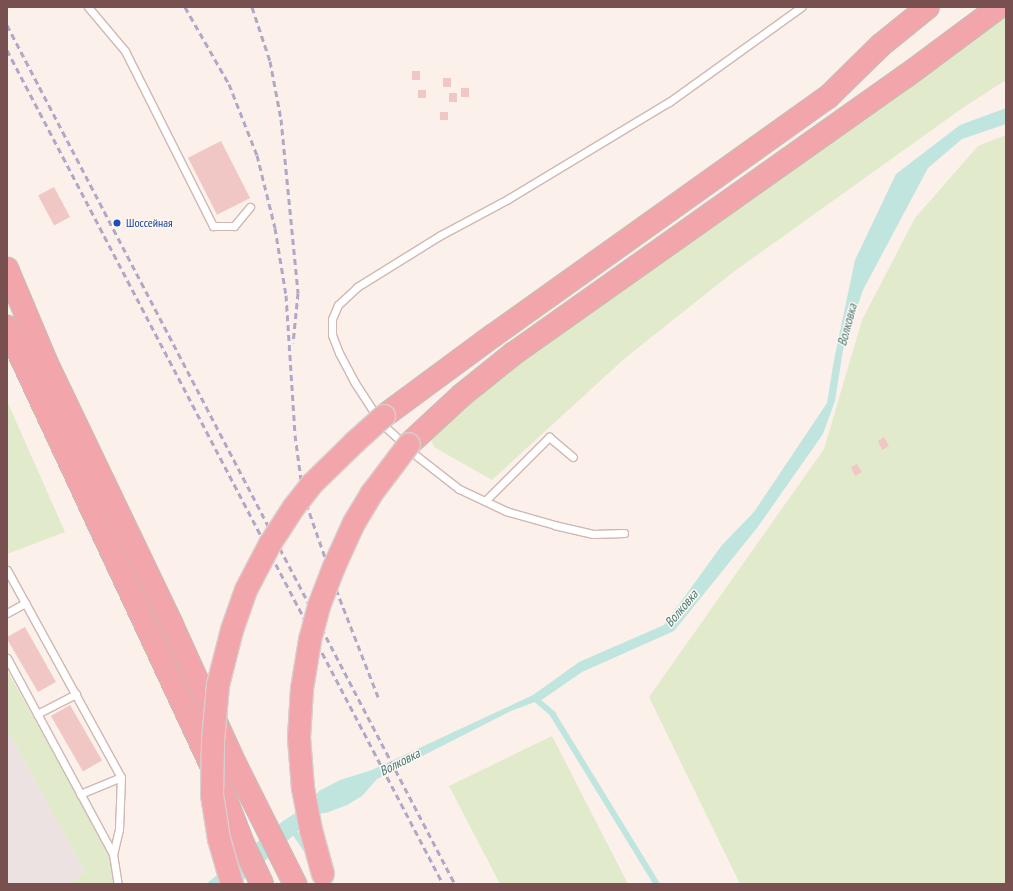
<!DOCTYPE html>
<meta charset="utf-8">
<style>
body{margin:0}
#map{position:relative;width:1013px;height:891px;overflow:hidden;background:#fcf0eb;font-family:"PT Sans Narrow",sans-serif}
div>[style]{position:absolute}
.industrial>*{inset:0;background:#ece2e1}
.green>*{inset:0;background:#e1eaca}
.water>*{inset:0;background:#c0e5df}
.stream>*{height:5.5px;margin:-2.75px;padding:0 2.75px;transform-origin:2.75px;border-radius:2.75px;background:#c0e5df}
.building>*{inset:0;background:#f0c7c4;transform-origin:0 0}
.roads{filter:drop-shadow(1px 0 #d1b7b3) drop-shadow(-1px 0 #d1b7b3) drop-shadow(0 1px #d1b7b3) drop-shadow(0 -1px #d1b7b3)}
.service>*{height:7px;margin:-3.5px;padding:0 3.5px;transform-origin:3.5px;border-radius:3.5px;background:#fff}
.motorway>*{height:22px;margin:-11px;padding:0 11px;transform-origin:11px;border-radius:11px;background:#f2a6ab}
.rail>*{height:3px;margin-top:-1.5px;transform-origin:0;background:repeating-linear-gradient(90deg,#afa9c7 0 6px,transparent 0 10px)}
.bridges{filter:drop-shadow(1px 0 #d9cece) drop-shadow(-1px 0 #d9cece) drop-shadow(0 1px #d9cece) drop-shadow(0 -1px #d9cece)}
.motorway-bridge>*{height:22px;margin:-11px;padding:0 11px;transform-origin:11px;border-radius:11px;background:#f2a6ab}
.dots>*{width:11px;height:11px;translate:-50% -50%;box-sizing:border-box;border:2px solid #fef6f2;border-radius:50%}
span{translate:-50% -50%;white-space:nowrap;text-align:center;line-height:1.15;-webkit-text-stroke:3px #fef6f2;paint-order:stroke}
.transit-label{font-size:12px;color:#164399}
.left{translate:0 -50%;text-align:left}
.water-label{font-size:13px;color:#427b72;font-style:italic}
.frame{position:absolute;inset:0;border:8px solid #77504f;pointer-events:none}
</style>
<div id="map">
<div class="industrial">
<div style="clip-path:polygon(7px 729px,85px 872px,71px 884px,7px 884px)"></div>
</div>
<div class="green">
<div style="clip-path:polygon(1006px 13px,1006px 80px,964px 107px,732px 273px,624px 359px,492px 480px,434px 447px,430px 437px,531px 353px)"></div>
<div style="clip-path:polygon(1006px 135px,1006px 884px,740px 884px,649px 697px,824px 449px,862px 320px,915px 218px,978px 146px)"></div>
<div style="clip-path:polygon(7px 401px,65px 532px,7px 554px)"></div>
<div style="clip-path:polygon(7px 670px,100px 837px,117px 870px,119px 884px,71px 884px,85px 872px,7px 729px)"></div>
<div style="clip-path:polygon(552px 736px,628px 884px,500px 884px,449px 786px)"></div>
</div>
<div class="water">
<div style="clip-path:polygon(1006px 108px,1006px 124px,962px 139px,928px 168px,863px 290px,843px 350px,835px 401px,823px 434px,757px 528px,674px 631px,582px 672px,543px 699px,511px 711px,377px 779px,362px 796px,347px 805px,326px 813px,313px 814px,296px 833px,239px 884px,206px 884px,283px 821px,311px 803px,319px 791px,340px 780px,372px 770px,533px 695px,579px 662px,664px 625px,722px 545px,754px 512px,827px 403px,834px 360px,855px 260px,896px 174px,960px 125px)"></div>
</div>
<div class="stream">
<div style="left:536px;top:699px;width:23px;rotate:41deg"></div>
<div style="left:553px;top:714px;width:199px;rotate:58.5deg"></div>
<div style="left:292px;top:828px;width:27px;rotate:56deg"></div>
</div>
<div class="building">
<div style="left:412px;top:71px;width:8px;height:9px"></div>
<div style="left:443px;top:78px;width:8px;height:9px"></div>
<div style="left:461px;top:88px;width:8px;height:9px"></div>
<div style="left:418px;top:90px;width:8px;height:8px"></div>
<div style="left:449px;top:93px;width:8px;height:9px"></div>
<div style="left:440px;top:112px;width:8px;height:8px"></div>
<div style="left:221px;top:141px;width:64px;height:37px;rotate:63deg"></div>
<div style="left:54px;top:187px;width:34px;height:18px;rotate:62deg"></div>
<div style="clip-path:polygon(884px 437px,889px 446px,882px 450px,878px 441px)"></div>
<div style="clip-path:polygon(857px 464px,862px 472px,855px 476px,851px 467px)"></div>
<div style="clip-path:polygon(25px 627px,56px 682px,38px 692px,7px 639px,7px 637px)"></div>
<div style="left:70px;top:705px;width:64px;height:22px;rotate:60deg"></div>
</div>
<div class="roads">
<div class="service">
<div style="left:88px;top:7px;width:57px;rotate:49.9deg"></div>
<div style="left:125px;top:51px;width:196px;rotate:63.3deg"></div>
<div style="left:213px;top:226px;width:21px"></div>
<div style="left:234px;top:226px;width:25px;rotate:-50deg"></div>
<div style="left:485px;top:501px;width:91px;rotate:-45deg"></div>
<div style="left:549px;top:437px;width:31px;rotate:40deg"></div>
<div style="left:624px;top:533px;width:31px;rotate:178deg"></div>
<div style="left:593px;top:534px;width:39px;rotate:-167deg"></div>
<div style="left:555px;top:525px;width:51px;rotate:-164.1deg"></div>
<div style="left:506px;top:511px;width:52px;rotate:-154.9deg"></div>
<div style="left:459px;top:489px;width:52px;rotate:-142deg"></div>
<div style="left:418px;top:457px;width:50px;rotate:-137.4deg"></div>
<div style="left:381px;top:423px;width:48px;rotate:-123deg"></div>
<div style="left:355px;top:383px;width:34px;rotate:-118deg"></div>
<div style="left:339px;top:353px;width:19px;rotate:-111deg"></div>
<div style="left:332px;top:335px;width:16px;rotate:-90deg"></div>
<div style="left:332px;top:319px;width:15px;rotate:-67deg"></div>
<div style="left:338px;top:305px;width:26px;rotate:-43deg"></div>
<div style="left:357px;top:287px;width:99px;rotate:-31.8deg"></div>
<div style="left:441px;top:235px;width:76px;rotate:-28.2deg"></div>
<div style="left:508px;top:199px;width:188px;rotate:-31.1deg"></div>
<div style="left:669px;top:102px;width:163px;rotate:-35.7deg"></div>
<div style="left:7px;top:570px;width:236px;rotate:61.2deg"></div>
<div style="left:121px;top:777px;width:52px;rotate:92.2deg"></div>
<div style="left:119px;top:829px;width:26px;rotate:103deg"></div>
<div style="left:7px;top:613px;width:21px;rotate:-29deg"></div>
<div style="left:7px;top:658px;width:223px;rotate:61.6deg"></div>
<div style="left:113px;top:854px;width:30px;rotate:81deg"></div>
<div style="left:37px;top:714px;width:44px;rotate:-27.1deg"></div>
<div style="left:80px;top:794px;width:44px;rotate:-22.5deg"></div>
</div>
<div class="motorway">
<div style="left:7px;top:269px;width:101px;rotate:67.2deg"></div>
<div style="left:46px;top:362px;width:289px;rotate:64.4deg"></div>
<div style="left:171px;top:623px;width:155px;rotate:65.6deg"></div>
<div style="left:235px;top:764px;width:134px;rotate:63.4deg"></div>
<div style="left:7px;top:327px;width:497px;rotate:65deg"></div>
<div style="left:217px;top:777px;width:72px;rotate:68.8deg"></div>
<div style="left:243px;top:844px;width:44px;rotate:64.6deg"></div>
<div style="left:384px;top:416px;width:137px;rotate:-36.4deg"></div>
<div style="left:494px;top:335px;width:410px;rotate:-35.5deg"></div>
<div style="left:828px;top:97px;width:74px;rotate:-44.5deg"></div>
<div style="left:881px;top:45px;width:60px;rotate:-39deg"></div>
<div style="left:409px;top:444px;width:72px;rotate:-42.8deg"></div>
<div style="left:462px;top:395px;width:65px;rotate:-38.8deg"></div>
<div style="left:513px;top:354px;width:481px;rotate:-35.3deg"></div>
<div style="left:906px;top:76px;width:116px;rotate:-36.6deg"></div>
</div>
</div>
<div class="rail">
<div style="left:185px;top:7px;width:89px;rotate:60.3deg"></div>
<div style="left:229px;top:84px;width:76px;rotate:68.5deg"></div>
<div style="left:257px;top:155px;width:75px;rotate:76.1deg"></div>
<div style="left:275px;top:228px;width:68px;rotate:80.7deg"></div>
<div style="left:286px;top:295px;width:140px;rotate:86.3deg"></div>
<div style="left:295px;top:435px;width:60px;rotate:82.3deg"></div>
<div style="left:303px;top:494px;width:101px;rotate:70.8deg"></div>
<div style="left:336px;top:589px;width:116px;rotate:68.7deg"></div>
<div style="left:252px;top:7px;width:57px;rotate:71.6deg"></div>
<div style="left:270px;top:61px;width:59px;rotate:79.3deg"></div>
<div style="left:281px;top:119px;width:175px;rotate:84.4deg"></div>
<div style="left:298px;top:293px;width:50px;rotate:95.7deg"></div>
<div style="left:7px;top:25px;width:969px;rotate:62.46deg"></div>
<div style="left:7px;top:50px;width:941px;rotate:62.4deg"></div>
</div>
<div class="bridges">
<div class="motorway-bridge">
<div style="left:323px;top:874px;width:46px;rotate:-105.3deg"></div>
<div style="left:311px;top:830px;width:43px;rotate:-100.8deg"></div>
<div style="left:303px;top:788px;width:50px;rotate:-94.6deg"></div>
<div style="left:299px;top:738px;width:49px;rotate:-86.5deg"></div>
<div style="left:302px;top:689px;width:50px;rotate:-80.7deg"></div>
<div style="left:310px;top:640px;width:35px;rotate:-75deg"></div>
<div style="left:319px;top:606px;width:42px;rotate:-69deg"></div>
<div style="left:334px;top:567px;width:48px;rotate:-65.6deg"></div>
<div style="left:354px;top:523px;width:35px;rotate:-59deg"></div>
<div style="left:372px;top:493px;width:61px;rotate:-52.9deg"></div>
<div style="left:232px;top:884px;width:47px;rotate:-106.1deg"></div>
<div style="left:219px;top:839px;width:45px;rotate:-99deg"></div>
<div style="left:212px;top:795px;width:54px;rotate:-88.9deg"></div>
<div style="left:213px;top:741px;width:56px;rotate:-84.9deg"></div>
<div style="left:218px;top:685px;width:57px;rotate:-75.7deg"></div>
<div style="left:232px;top:630px;width:42px;rotate:-70.7deg"></div>
<div style="left:246px;top:590px;width:52px;rotate:-62.4deg"></div>
<div style="left:270px;top:544px;width:44px;rotate:-57deg"></div>
<div style="left:294px;top:507px;width:29px;rotate:-52deg"></div>
<div style="left:312px;top:484px;width:60px;rotate:-44.3deg"></div>
<div style="left:355px;top:442px;width:39px;rotate:-42deg"></div>
</div>
</div>
<div class="dots">
<div style="left:117px;top:223px;background:#1a4fb4"></div>
</div>
<div class="transit-label">
<span class="left" style="left:126px;top:223px">Шоссейная</span>
</div>
<div class="water-label">
<span style="left:848px;top:325px;rotate:-75deg">Волковка</span>
<span style="left:682px;top:609px;rotate:-50deg">Волковка</span>
<span style="left:400px;top:763px;rotate:-27deg">Волковка</span>
</div>
<div class="frame"></div>
</div>
